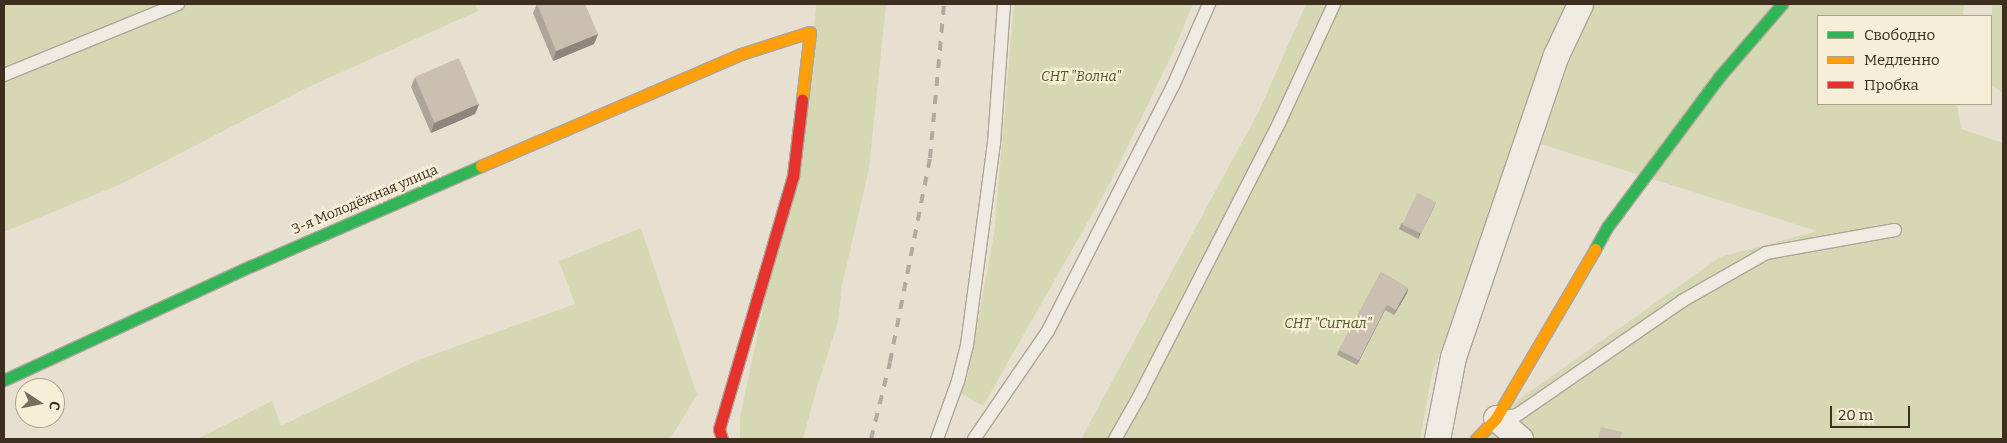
<!DOCTYPE html>
<meta charset="utf-8">
<style>
body{margin:0}
#map{position:relative;width:2007px;height:443px;overflow:hidden;background:#e7e0d1;font-family:Bitter,serif}
div>[style]{position:absolute}
.green>*{inset:0;background:#d6d7b3}
.roads{filter:drop-shadow(1px 0 #ada599) drop-shadow(-1px 0 #ada599) drop-shadow(0 1px #ada599) drop-shadow(0 -1px #ada599)}
.lane>*{height:12px;margin:-6px;padding:0 6px;transform-origin:6px;border-radius:6px;background:#efebe3}
.street>*{height:25px;margin:-12.5px;padding:0 12.5px;transform-origin:12.5px;border-radius:12.5px;background:#efebe3}
.fast>*{height:11px;margin:-5.5px;padding:0 5.5px;transform-origin:5.5px;border-radius:5.5px;background:#30b455}
.slow>*{height:11px;margin:-5.5px;padding:0 5.5px;transform-origin:5.5px;border-radius:5.5px;background:#ff9f0a}
.jam>*{height:11px;margin:-5.5px;padding:0 5.5px;transform-origin:5.5px;border-radius:5.5px;background:#e5322d}
.rail>*{height:4px;margin-top:-2px;transform-origin:0;background:repeating-linear-gradient(90deg,#afaaa2 0 9px,transparent 0 18px)}
.wall>*{inset:0;background:#afa499}
.shaded-wall>*{inset:0;background:#8e867d}
.building>*{inset:0;background:#cbbfb2;transform-origin:0 0}
span{translate:-50% -50%;white-space:nowrap;text-align:center;line-height:1.15;-webkit-text-stroke:4px #f7eed8;paint-order:stroke}
.park-label{font-size:14px;color:#4d5a26;font-style:italic}
.street-label{font-size:14px;color:#3d2e20}
.frame{position:absolute;inset:0;border:5px solid #3d2e20;pointer-events:none}
.legend{position:absolute;left:1817px;top:15px;width:175px;height:90px;box-sizing:border-box;background:#f7eed8;border:1px solid #ada18e;margin:0;padding:6px 9px;list-style:none;font-size:15px;color:#3d2e20}
.legend li{display:flex;align-items:center;gap:10px;height:25px}
.legend b{width:25px;border:1px solid #ada18e}
.north{position:absolute;left:15px;top:378px;width:50px;height:50px;box-sizing:border-box;background:#f7eed8;border:1px solid #ada18e;border-radius:50%;rotate:101deg;font-size:14px;font-weight:700;line-height:20px;text-align:center;color:#3d2e20}
.north::after{content:'';display:block;margin:auto;width:18px;height:22px;background:#786c5e;clip-path:polygon(50% 0,100% 100%,50% 72%,0 100%)}
.scale{position:absolute;left:1830px;top:406px;width:80px;height:22px;box-sizing:border-box;border:2px solid #3d2e20;border-top:0;padding-left:6px;font-size:15px;line-height:18px;white-space:nowrap;color:#3d2e20;-webkit-text-stroke:4px #f7eed8;paint-order:stroke}
</style>
<div id="map">
<div class="green">
<div style="clip-path:polygon(4px 4px,475px 4px,478px 11px,304px 89px,121px 184px,4px 232px)"></div>
<div style="clip-path:polygon(816px 4px,886px 4px,869px 169px,842px 285px,838px 322px,817px 387px,803px 439px,740px 439px,740px 418px,809px 89px)"></div>
<div style="clip-path:polygon(1014px 4px,1193px 4px,1173px 52px,1110px 183px,983px 406px,961px 393px,968px 374px,994px 234px)"></div>
<div style="clip-path:polygon(1306px 4px,1569px 4px,1499px 198px,1432px 374px,1420px 439px,1081px 439px,1260px 109px)"></div>
<div style="clip-path:polygon(1594px 4px,1964px 4px,1963px 16px,1818px 16px,1818px 104px,1957px 104px,1961px 129px,2003px 143px,2003px 439px,1482px 439px,1511px 405px,1720px 257px,1817px 231px,1541px 144px,1568px 65px)"></div>
<div style="clip-path:polygon(1992px 4px,2003px 4px,2003px 93px,1991px 85px)"></div>
<div style="clip-path:polygon(641px 228px,697px 395px,670px 439px,197px 439px,272px 401px,281px 426px,418px 360px,575px 304px,559px 261px)"></div>
</div>
<div class="roads">
<div class="lane">
<div style="left:4px;top:75px;width:188px;rotate:-22.2deg"></div>
<div style="left:1496px;top:418px;width:21px;rotate:-8deg"></div>
<div style="left:1517px;top:415px;width:201px;rotate:-34.6deg"></div>
<div style="left:1682px;top:301px;width:97px;rotate:-29.7deg"></div>
<div style="left:1766px;top:253px;width:131px;rotate:-10.1deg"></div>
<div style="left:937px;top:439px;width:62px;rotate:-70.1deg"></div>
<div style="left:958px;top:381px;width:37px;rotate:-76deg"></div>
<div style="left:967px;top:345px;width:204px;rotate:-82.4deg"></div>
<div style="left:994px;top:143px;width:139px;rotate:-85.9deg"></div>
<div style="left:974px;top:439px;width:131px;rotate:-55.6deg"></div>
<div style="left:1048px;top:331px;width:275px;rotate:-63deg"></div>
<div style="left:1173px;top:86px;width:90px;rotate:-66.3deg"></div>
<div style="left:1115px;top:439px;width:51px;rotate:-60.4deg"></div>
<div style="left:1140px;top:395px;width:308px;rotate:-62.9deg"></div>
<div style="left:1280px;top:121px;width:129px;rotate:-65.2deg"></div>
</div>
<div class="street">
<div style="left:1496px;top:418px;width:32px;rotate:41deg"></div>
<div style="left:1437px;top:439px;width:84px;rotate:-79deg"></div>
<div style="left:1453px;top:357px;width:319px;rotate:-71.2deg"></div>
<div style="left:1556px;top:55px;width:56px;rotate:-64.8deg"></div>
</div>
<div class="fast">
<div style="left:1595px;top:249px;width:26px;rotate:-61deg"></div>
<div style="left:1608px;top:226px;width:186px;rotate:-53.3deg"></div>
<div style="left:1719px;top:77px;width:96px;rotate:-49.2deg"></div>
<div style="left:4px;top:380px;width:272px;rotate:-24.8deg"></div>
<div style="left:251px;top:266px;width:251px;rotate:-23.5deg"></div>
</div>
<div class="slow">
<div style="left:481px;top:166px;width:283px;rotate:-23.3deg"></div>
<div style="left:741px;top:54px;width:72px;rotate:-17.7deg"></div>
<div style="left:810px;top:32px;width:68px;rotate:96.7deg"></div>
<div style="left:1476px;top:439px;width:29px;rotate:-46deg"></div>
<div style="left:1496px;top:418px;width:196px;rotate:-59.6deg"></div>
</div>
<div class="jam">
<div style="left:722px;top:439px;width:10px;rotate:-107deg"></div>
<div style="left:719px;top:429px;width:264px;rotate:-73.7deg"></div>
<div style="left:793px;top:176px;width:77px;rotate:-83.2deg"></div>
</div>
</div>
<div class="rail">
<div style="left:871px;top:439px;width:79px;rotate:-76.1deg"></div>
<div style="left:890px;top:362px;width:208px;rotate:-78.9deg"></div>
<div style="left:930px;top:158px;width:155px;rotate:-84.8deg"></div>
</div>
<div class="wall">
<div style="clip-path:polygon(537px 4px,598px 34px,594px 44px,553px 61px,533px 13px)"></div>
<div style="clip-path:polygon(415px 77px,479px 104px,475px 114px,431px 133px,411px 87px)"></div>
<div style="clip-path:polygon(1434px 207px,1418px 239px,1399px 229px,1401px 224px)"></div>
<div style="clip-path:polygon(1381px 272px,1408px 288px,1407px 293px,1394px 315px,1385px 310px,1357px 365px,1337px 355px,1339px 350px)"></div>
</div>
<div class="shaded-wall">
<div style="clip-path:polygon(598px 34px,594px 44px,553px 61px,556px 51px)"></div>
<div style="clip-path:polygon(479px 104px,475px 114px,431px 133px,434px 123px)"></div>
<div style="clip-path:polygon(1436px 202px,1434px 207px,1418px 239px,1419px 234px)"></div>
<div style="clip-path:polygon(1408px 288px,1407px 293px,1394px 315px,1396px 310px)"></div>
<div style="clip-path:polygon(1387px 305px,1385px 310px,1357px 365px,1359px 360px)"></div>
</div>
<div class="building">
<div style="clip-path:polygon(537px 4px,585px 4px,598px 34px,556px 51px)"></div>
<div style="left:459px;top:58px;width:50px;height:48px;rotate:67deg"></div>
<div style="left:1417px;top:193px;width:21px;height:35px;rotate:25deg"></div>
<div style="clip-path:polygon(1381px 272px,1408px 288px,1396px 310px,1387px 305px,1359px 360px,1339px 350px)"></div>
<div style="clip-path:polygon(1601px 427px,1622px 432px,1620px 439px,1598px 439px)"></div>
</div>
<div class="park-label">
<span style="left:1081px;top:77px">СНТ "Волна"</span>
<span style="left:1328px;top:324px">СНТ "Сигнал"</span>
</div>
<div class="street-label">
<span style="left:365px;top:200px;rotate:-23deg">3-я Молодёжная улица</span>
</div>
<div class="frame"></div>
<ul class="legend">
<li><b style="height:6px;background:#30b455"></b>Свободно</li>
<li><b style="height:6px;background:#ff9f0a"></b>Медленно</li>
<li><b style="height:6px;background:#e5322d"></b>Пробка</li>
</ul>
<div class="north">С</div>
<div class="scale">20 m</div>
</div>
